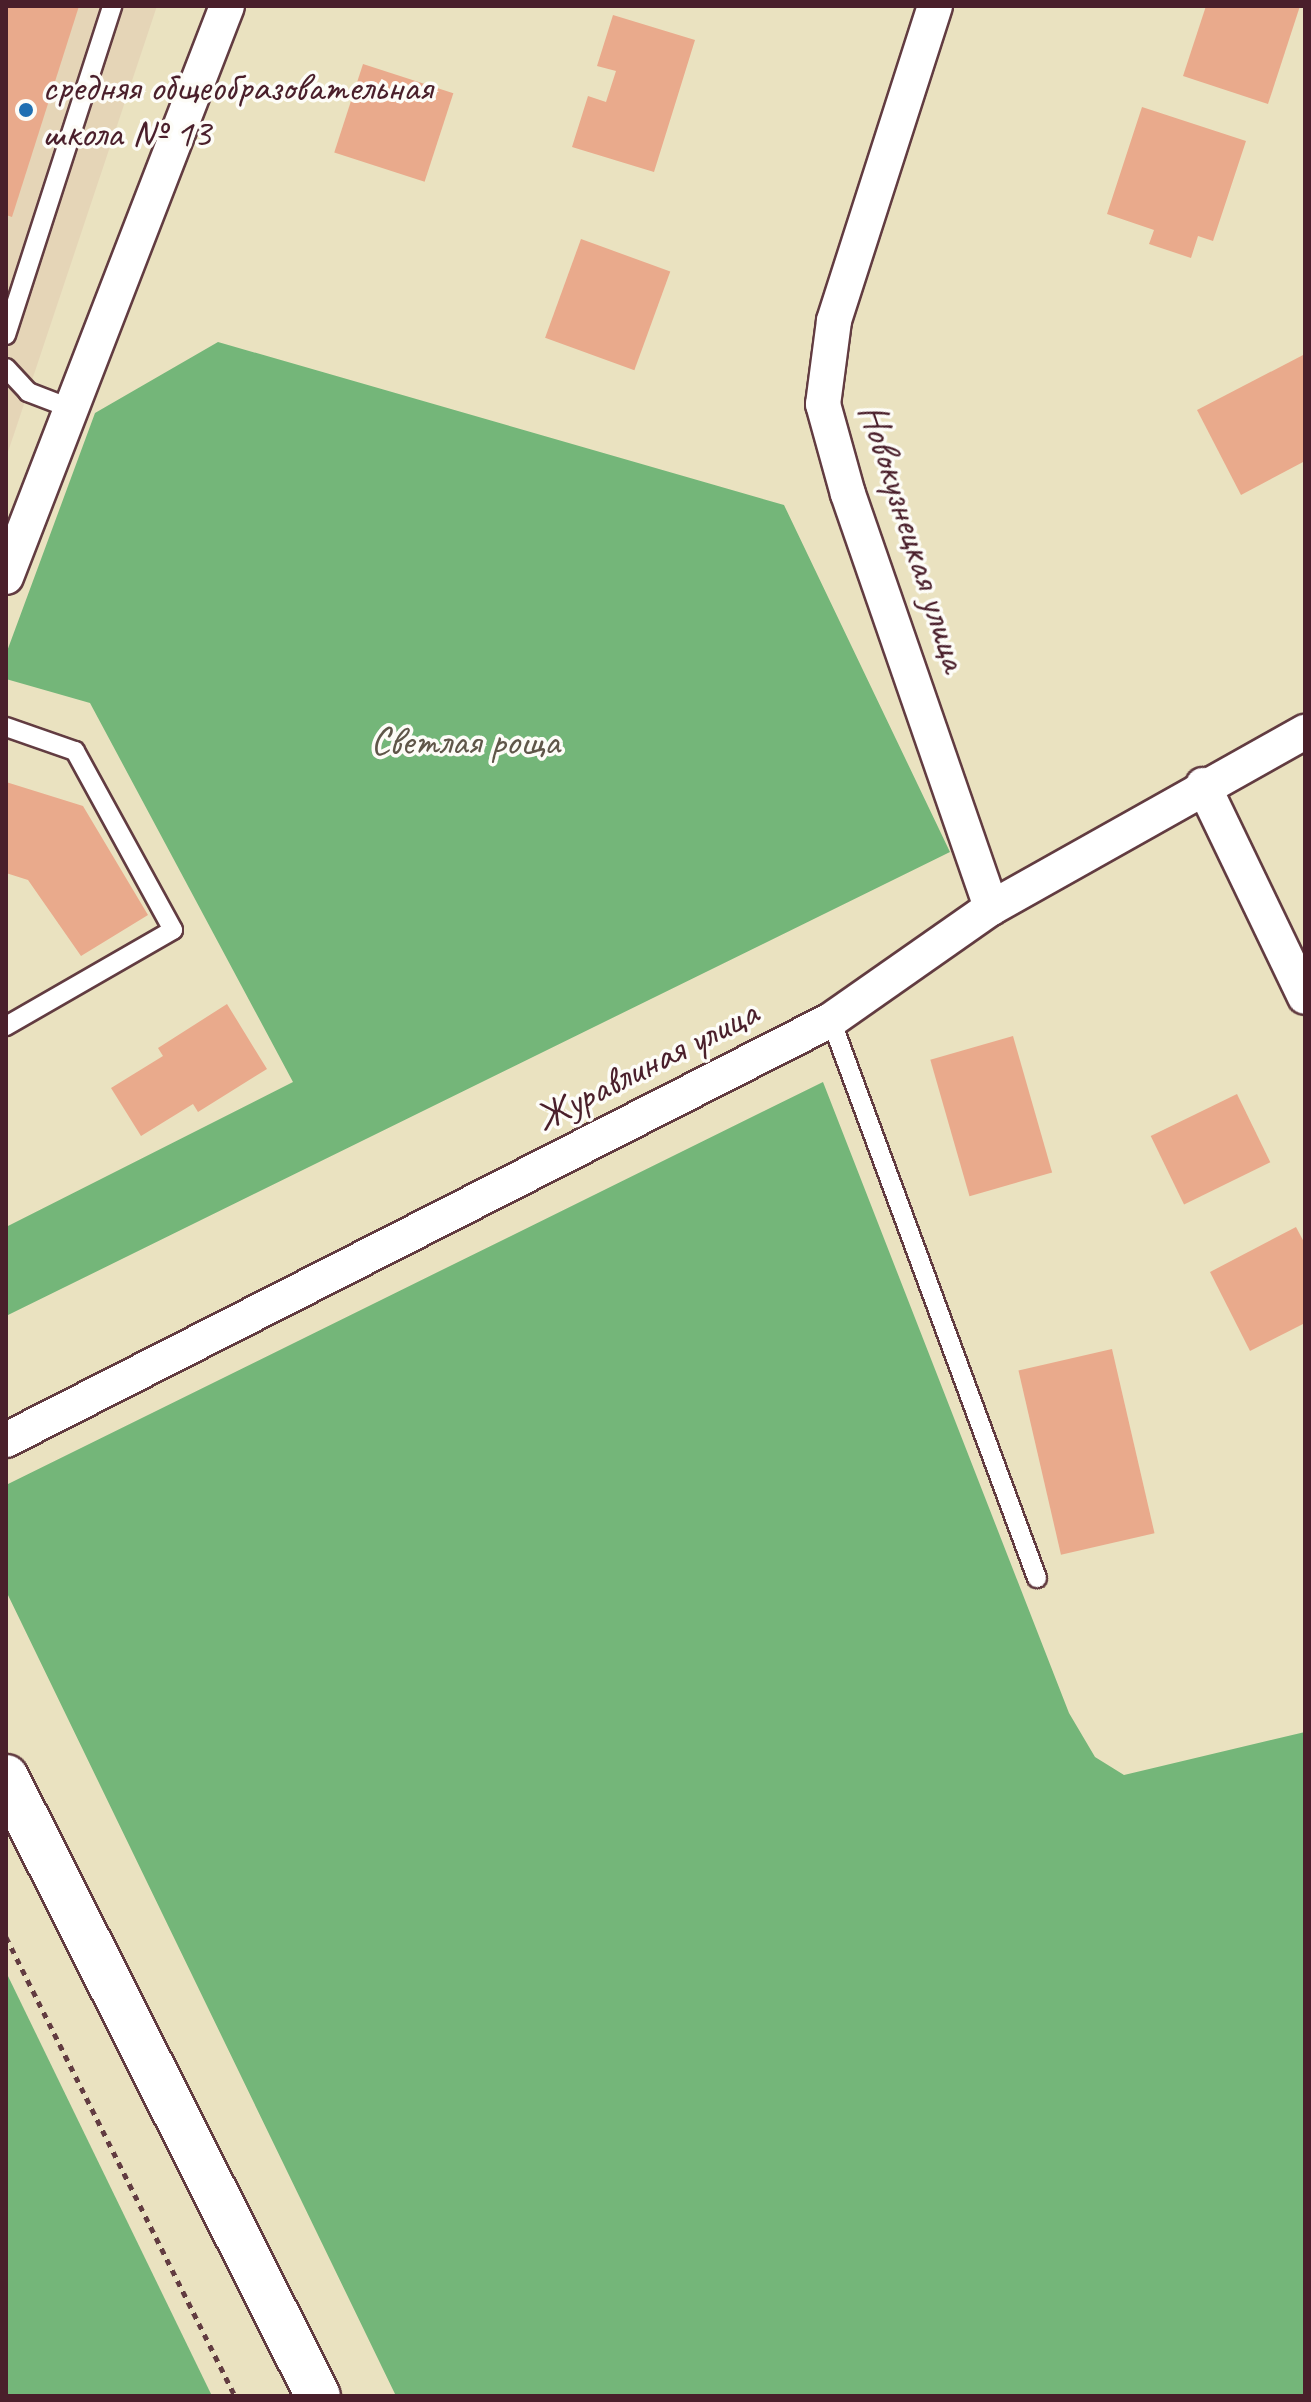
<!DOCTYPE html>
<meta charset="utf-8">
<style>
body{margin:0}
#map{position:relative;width:1311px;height:2402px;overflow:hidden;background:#eae2c0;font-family:Caveat,sans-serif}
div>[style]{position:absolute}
.built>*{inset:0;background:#e5d5b7}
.forest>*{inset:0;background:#74b679}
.building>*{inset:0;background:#e9aa8c;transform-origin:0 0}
.path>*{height:5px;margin-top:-2.5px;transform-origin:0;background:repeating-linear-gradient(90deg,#623c41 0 6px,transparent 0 12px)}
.roads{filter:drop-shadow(2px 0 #623c41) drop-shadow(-2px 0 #623c41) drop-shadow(0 2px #623c41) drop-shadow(0 -2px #623c41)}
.lane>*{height:18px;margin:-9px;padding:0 9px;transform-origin:9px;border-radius:9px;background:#fff}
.street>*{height:34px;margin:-17px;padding:0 17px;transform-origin:17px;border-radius:17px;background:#fff}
.secondary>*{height:44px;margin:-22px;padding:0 22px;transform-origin:22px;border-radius:22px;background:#fff}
.dots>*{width:22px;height:22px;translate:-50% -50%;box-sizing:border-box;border:4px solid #fdfcf7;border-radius:50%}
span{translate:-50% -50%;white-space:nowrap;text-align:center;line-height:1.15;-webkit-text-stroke:7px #fdfcf7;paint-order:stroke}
.poi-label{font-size:40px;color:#4a1f2b}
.left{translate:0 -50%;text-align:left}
.street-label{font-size:40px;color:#4a1f2b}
.park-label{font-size:40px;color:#5f5649}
.frame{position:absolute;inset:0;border:8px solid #4a1f2b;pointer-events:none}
</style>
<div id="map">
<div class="built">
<div style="clip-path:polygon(6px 6px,157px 6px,6px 458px)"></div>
</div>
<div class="forest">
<div style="clip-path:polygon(218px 342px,784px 505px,950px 852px,6px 1316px,6px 1227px,293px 1082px,90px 703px,6px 679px,6px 654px,95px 413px)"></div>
<div style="clip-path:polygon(823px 1082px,1069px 1713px,1095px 1757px,1124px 1775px,1305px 1732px,1305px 2396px,396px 2396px,6px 1591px,6px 1485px)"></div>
<div style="clip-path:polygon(6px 1972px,212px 2396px,6px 2396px)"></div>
</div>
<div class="building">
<div style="clip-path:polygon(6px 6px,79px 6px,12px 217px,6px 215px)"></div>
<div style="clip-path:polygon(1206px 6px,1300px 6px,1268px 104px,1183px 76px)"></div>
<div style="clip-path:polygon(613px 15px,695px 40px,654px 172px,572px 147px,588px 96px,606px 102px,616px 71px,597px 66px)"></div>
<div style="left:363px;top:64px;width:95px;height:93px;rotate:18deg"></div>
<div style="clip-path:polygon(1142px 107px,1246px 141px,1213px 241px,1198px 236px,1191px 258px,1149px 244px,1154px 230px,1107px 214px)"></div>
<div style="left:581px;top:239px;width:95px;height:105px;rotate:20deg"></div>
<div style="clip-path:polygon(1305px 354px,1305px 461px,1241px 495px,1197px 410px)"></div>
<div style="clip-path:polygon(6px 782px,83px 806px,148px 915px,81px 956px,28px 880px,6px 873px)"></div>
<div style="clip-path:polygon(227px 1004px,267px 1069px,198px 1112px,193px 1104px,141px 1136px,111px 1088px,163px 1056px,158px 1048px)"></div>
<div style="left:1013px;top:1036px;width:142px;height:86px;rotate:74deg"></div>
<div style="left:1237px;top:1094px;width:76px;height:96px;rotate:64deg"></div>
<div style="clip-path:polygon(1296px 1227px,1305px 1244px,1305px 1323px,1250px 1351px,1210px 1272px)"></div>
<div style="left:1112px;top:1349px;width:189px;height:96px;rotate:77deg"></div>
</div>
<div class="path">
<div style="left:6px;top:1937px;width:513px;rotate:63.48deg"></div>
</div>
<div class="roads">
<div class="lane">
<div style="left:6px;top:335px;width:346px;rotate:-72.1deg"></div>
<div style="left:6px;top:368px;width:33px;rotate:47deg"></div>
<div style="left:28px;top:392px;width:45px;rotate:20.9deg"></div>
<div style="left:6px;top:727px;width:73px;rotate:19.2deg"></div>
<div style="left:75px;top:751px;width:204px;rotate:61.3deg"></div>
<div style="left:173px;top:930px;width:193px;rotate:150.1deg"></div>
<div style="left:831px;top:1020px;width:595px;rotate:69.74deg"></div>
</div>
<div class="street">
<div style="left:935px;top:6px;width:331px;rotate:107.8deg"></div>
<div style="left:834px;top:321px;width:84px;rotate:97.5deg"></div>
<div style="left:823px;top:404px;width:93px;rotate:74.5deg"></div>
<div style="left:848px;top:494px;width:438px;rotate:70.9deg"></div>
<div style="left:6px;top:577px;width:612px;rotate:-68.84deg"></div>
<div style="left:1203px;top:785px;width:235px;rotate:64.3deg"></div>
<div style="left:6px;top:1440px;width:926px;rotate:-26.98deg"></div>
<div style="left:831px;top:1020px;width:195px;rotate:-35deg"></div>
<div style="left:991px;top:908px;width:360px;rotate:-29.3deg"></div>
</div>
<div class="secondary">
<div style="left:6px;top:1777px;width:693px;rotate:63.25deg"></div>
</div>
</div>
<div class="dots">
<div style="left:26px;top:110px;background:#1f6fb2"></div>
</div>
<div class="poi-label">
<span class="left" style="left:42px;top:110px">средняя общеобразовательная<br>школа № 13</span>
</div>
<div class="street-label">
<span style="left:914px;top:537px;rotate:72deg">Новокузнецкая улица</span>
<span style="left:646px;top:1065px;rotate:-27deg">Журавлиная улица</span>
</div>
<div class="park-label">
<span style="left:465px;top:741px">Светлая роща</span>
</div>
<div class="frame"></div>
</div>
